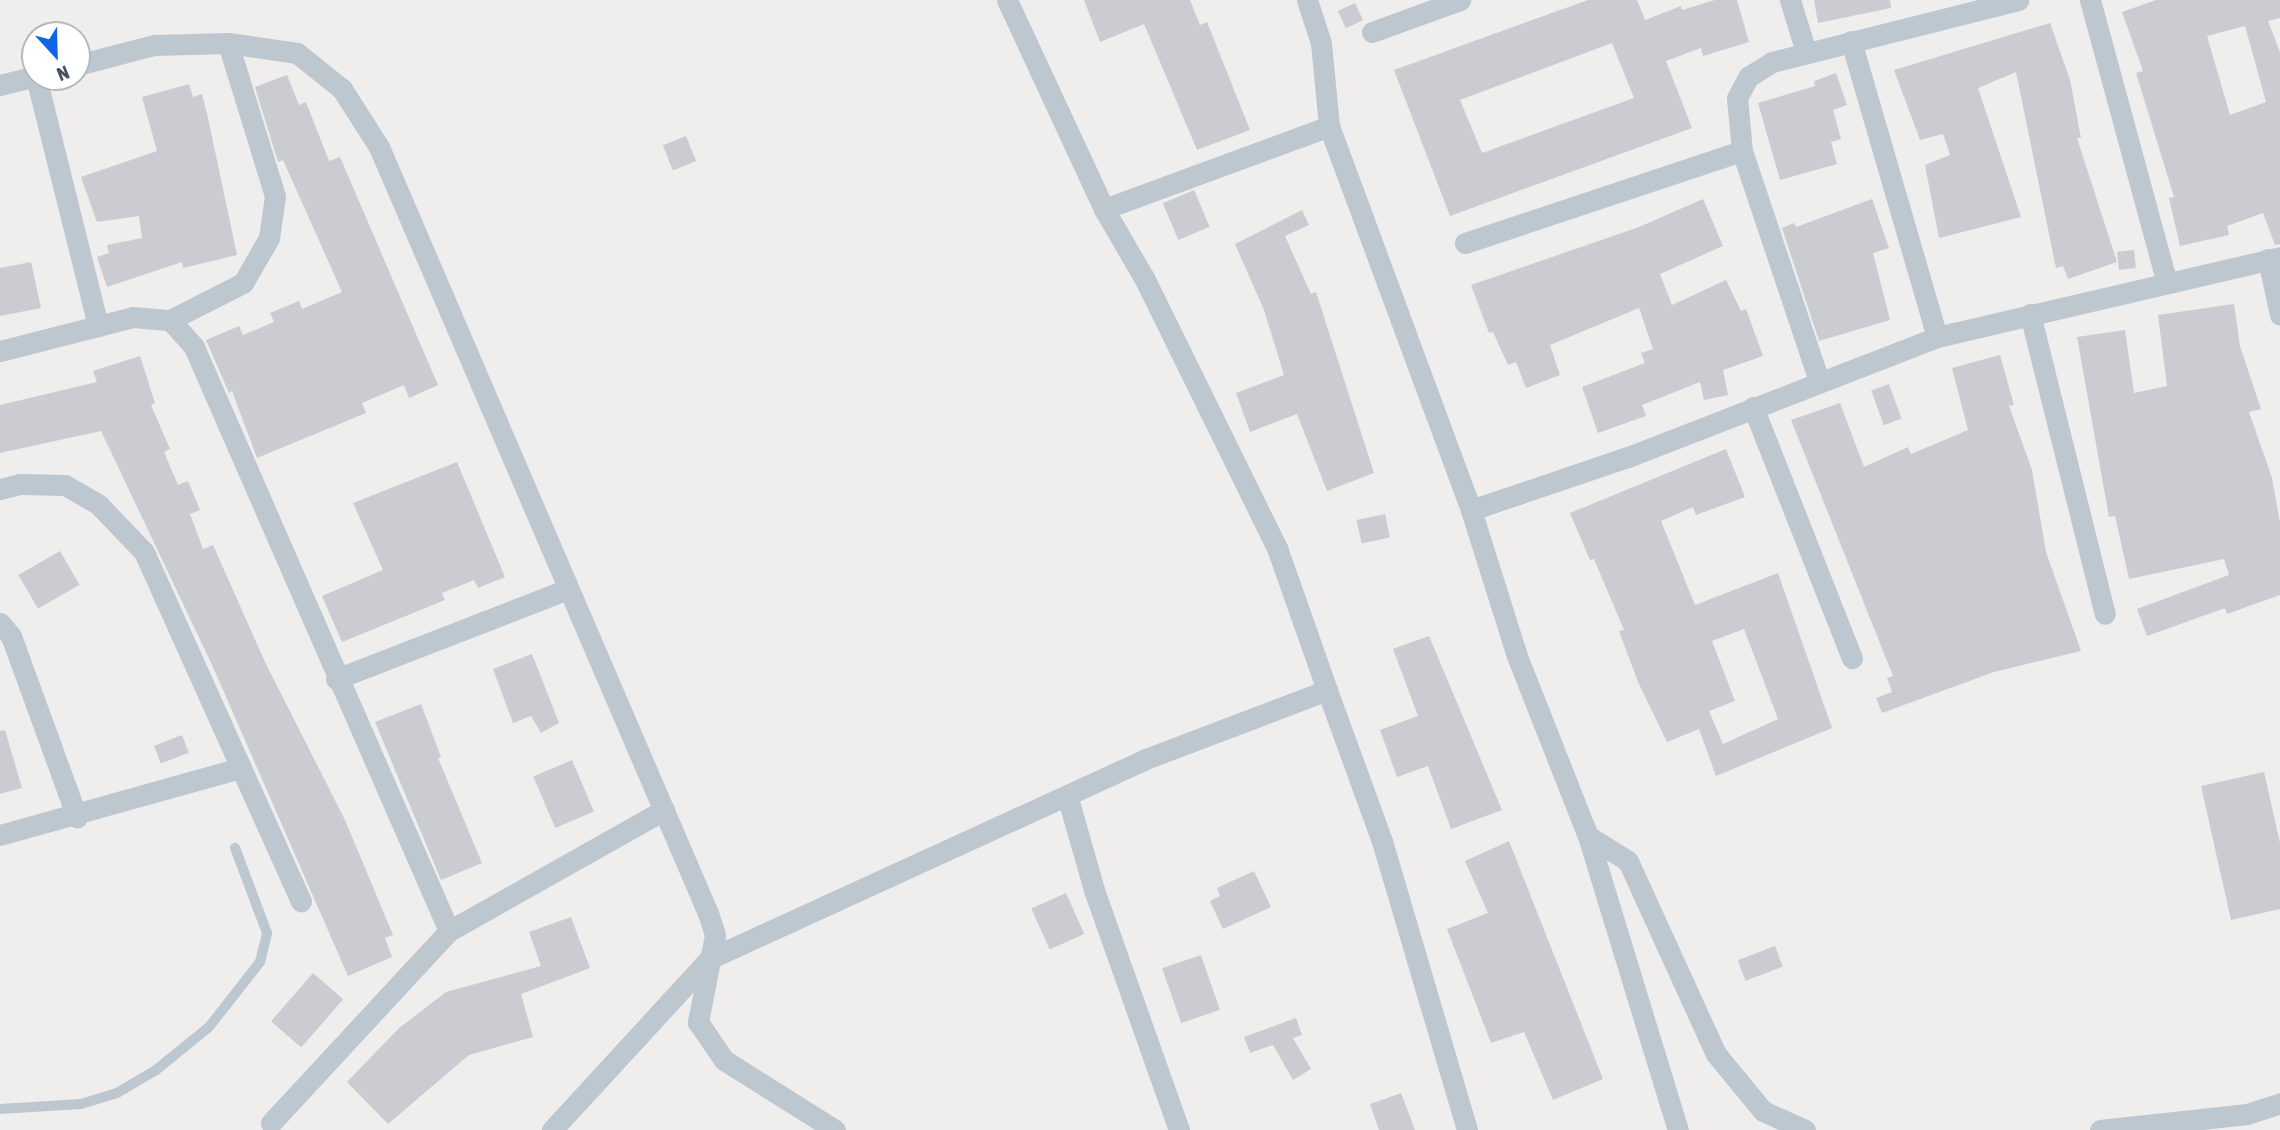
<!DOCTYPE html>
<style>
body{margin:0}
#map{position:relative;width:2280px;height:1130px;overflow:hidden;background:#f0eded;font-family:"Asap Condensed",sans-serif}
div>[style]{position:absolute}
.building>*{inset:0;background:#caccd2;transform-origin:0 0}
.service>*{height:10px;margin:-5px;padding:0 5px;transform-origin:5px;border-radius:5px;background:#bdc7d0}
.minor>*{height:21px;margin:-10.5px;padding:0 10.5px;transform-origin:10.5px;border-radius:10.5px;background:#bdc7d0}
span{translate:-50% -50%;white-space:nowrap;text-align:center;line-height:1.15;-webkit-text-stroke:5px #fff;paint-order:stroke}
.north{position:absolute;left:21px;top:21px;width:70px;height:70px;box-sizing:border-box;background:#fff;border:2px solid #b5b9be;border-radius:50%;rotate:158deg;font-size:19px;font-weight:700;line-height:28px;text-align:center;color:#45505c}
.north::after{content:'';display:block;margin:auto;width:24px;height:32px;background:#1064e7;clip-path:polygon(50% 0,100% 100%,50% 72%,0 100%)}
</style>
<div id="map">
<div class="building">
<div style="clip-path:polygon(1084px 0,1190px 0,1200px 25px,1207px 22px,1250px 130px,1197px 150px,1144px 24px,1100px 42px)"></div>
<div style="clip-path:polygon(evenodd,1588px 0,1637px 0,1645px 20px,1681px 6px,1682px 10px,1715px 0,1737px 0,1749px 42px,1703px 56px,1701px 48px,1666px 61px,1692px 128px,1450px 216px,1394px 70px,1588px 0,1612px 43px,1634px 98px,1482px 153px,1460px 100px,1612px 43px)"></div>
<div style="clip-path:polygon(1814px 0,1890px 0,1891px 8px,1818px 23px)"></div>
<div style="clip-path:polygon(evenodd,2156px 0,2280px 0,2280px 18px,2268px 21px,2280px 52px,2280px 244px,2275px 245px,2263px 213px,2227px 226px,2229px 235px,2180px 246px,2169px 198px,2174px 197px,2136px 73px,2143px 71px,2122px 12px,2156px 0,2245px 26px,2266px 102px,2230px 115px,2207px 36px,2245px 26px)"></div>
<div style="left:1355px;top:3px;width:19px;height:19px;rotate:65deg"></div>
<div style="clip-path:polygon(2050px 23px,2070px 80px,2081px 138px,2077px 138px,2117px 262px,2068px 279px,2063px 266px,2056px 268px,2016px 72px,1978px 88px,2021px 217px,1939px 238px,1925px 165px,1950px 155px,1943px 134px,1920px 140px,1894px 70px)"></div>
<div style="clip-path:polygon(1836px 73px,1847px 105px,1833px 110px,1841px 139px,1831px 142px,1837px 164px,1780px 180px,1758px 103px,1815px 86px,1814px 81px)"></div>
<div style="clip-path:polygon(287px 75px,299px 105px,306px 102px,329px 161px,340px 157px,438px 385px,409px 398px,404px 385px,362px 403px,366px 413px,257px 458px,232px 391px,229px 393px,206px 340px,239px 326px,243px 335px,274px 322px,270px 313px,299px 301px,302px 309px,342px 292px,283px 160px,278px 162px,255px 87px)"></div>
<div style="clip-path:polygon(189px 84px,193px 97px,202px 94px,208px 118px,237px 255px,183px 268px,182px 262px,107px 287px,97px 257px,109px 253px,107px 245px,142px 238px,139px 216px,97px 222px,81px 177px,157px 151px,142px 97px)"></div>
<div style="left:686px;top:136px;width:27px;height:25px;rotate:68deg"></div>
<div style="left:1194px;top:190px;width:40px;height:34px;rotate:67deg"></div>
<div style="clip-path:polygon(1703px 199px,1723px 246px,1660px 274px,1672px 305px,1726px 280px,1741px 311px,1746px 309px,1763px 356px,1723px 370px,1728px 395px,1704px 400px,1700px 382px,1642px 405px,1646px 416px,1598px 433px,1582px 387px,1645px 363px,1641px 353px,1653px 349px,1639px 308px,1550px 345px,1560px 375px,1526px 388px,1516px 362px,1508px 365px,1493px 332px,1489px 333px,1471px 285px,1639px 227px)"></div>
<div style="clip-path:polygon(1872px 199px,1889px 248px,1873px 253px,1890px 320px,1819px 341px,1782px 228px,1794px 223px,1796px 227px)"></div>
<div style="clip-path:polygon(1302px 210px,1309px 225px,1285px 236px,1311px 294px,1316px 292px,1374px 473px,1327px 491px,1297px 414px,1250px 432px,1236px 393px,1284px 375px,1264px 310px,1235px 244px)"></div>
<div style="left:2134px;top:250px;width:18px;height:17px;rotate:84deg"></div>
<div style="clip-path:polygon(31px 262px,41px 308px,0 316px,0 268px)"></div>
<div style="clip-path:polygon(2234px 304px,2240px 346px,2261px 409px,2249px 412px,2272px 478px,2280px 523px,2280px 595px,2227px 614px,2225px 608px,2147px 636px,2137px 609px,2229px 575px,2224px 559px,2129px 579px,2115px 516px,2109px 517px,2077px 337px,2125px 330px,2134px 393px,2167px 386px,2158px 315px)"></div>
<div style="clip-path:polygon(2000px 355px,2014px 405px,2009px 406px,2032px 470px,2046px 552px,2081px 651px,1994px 672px,1882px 713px,1876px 698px,1892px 692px,1887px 678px,1893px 676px,1791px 420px,1840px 403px,1864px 467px,1908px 447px,1911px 454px,1968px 430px,1952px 368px)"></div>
<div style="clip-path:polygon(140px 356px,155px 403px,151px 405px,170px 449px,164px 452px,178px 485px,188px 481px,200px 510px,190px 514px,203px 549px,213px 545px,265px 662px,345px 820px,393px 935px,385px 938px,392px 957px,348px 976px,213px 667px,101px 431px,0 453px,0 405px,97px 382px,93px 371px)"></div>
<div style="left:1889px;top:384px;width:37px;height:19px;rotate:70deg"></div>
<div style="clip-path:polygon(evenodd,1726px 449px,1745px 497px,1696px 515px,1693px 507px,1661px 521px,1695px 605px,1778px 573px,1832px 728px,1716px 776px,1699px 729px,1667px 742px,1638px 682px,1619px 631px,1624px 630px,1594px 559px,1590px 560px,1570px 513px,1726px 449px,1744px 629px,1778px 719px,1723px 744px,1709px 711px,1735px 701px,1712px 641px,1744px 629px)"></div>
<div style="clip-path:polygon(457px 462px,505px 577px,478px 588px,474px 580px,442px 593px,445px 600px,342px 642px,322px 596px,383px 570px,353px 503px)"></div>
<div style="left:1385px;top:514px;width:24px;height:29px;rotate:78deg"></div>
<div style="left:60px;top:551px;width:39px;height:48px;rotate:60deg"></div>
<div style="clip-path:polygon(1429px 636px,1502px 810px,1451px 829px,1428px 766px,1397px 777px,1380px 730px,1418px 716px,1393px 649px)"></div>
<div style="clip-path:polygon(532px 654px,559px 723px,541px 733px,531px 716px,513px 723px,493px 669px)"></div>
<div style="clip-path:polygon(421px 704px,441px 757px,438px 758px,482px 863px,441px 880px,375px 722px)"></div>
<div style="clip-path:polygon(5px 730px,22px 788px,0 794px,0 731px)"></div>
<div style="left:182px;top:735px;width:19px;height:30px;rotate:69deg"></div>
<div style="left:572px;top:760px;width:56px;height:42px;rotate:67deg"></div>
<div style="clip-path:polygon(2264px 772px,2280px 843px,2280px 909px,2231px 920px,2201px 786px)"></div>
<div style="clip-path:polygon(1509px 841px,1603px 1079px,1553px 1100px,1524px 1032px,1491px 1043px,1447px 929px,1488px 913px,1465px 861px)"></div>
<div style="clip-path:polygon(1254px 871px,1271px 907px,1223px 929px,1210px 901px,1220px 896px,1217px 888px)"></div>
<div style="left:1066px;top:893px;width:45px;height:38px;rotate:66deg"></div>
<div style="clip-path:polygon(571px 917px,590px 968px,521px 994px,533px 1037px,469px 1055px,388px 1124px,347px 1082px,398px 1029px,446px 992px,541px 966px,529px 932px)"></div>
<div style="left:1775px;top:946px;width:22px;height:40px;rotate:69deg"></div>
<div style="left:1201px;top:955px;width:58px;height:41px;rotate:71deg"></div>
<div style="left:313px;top:973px;width:40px;height:64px;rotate:41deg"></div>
<div style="clip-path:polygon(1296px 1018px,1302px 1035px,1293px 1038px,1311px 1069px,1293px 1080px,1273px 1045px,1250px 1053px,1244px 1037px)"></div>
<div style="clip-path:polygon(1401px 1093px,1415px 1130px,1379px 1130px,1370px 1104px)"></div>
</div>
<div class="service">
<div style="left:0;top:1109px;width:81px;rotate:-3.5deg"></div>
<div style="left:81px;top:1104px;width:38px;rotate:-17deg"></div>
<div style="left:117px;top:1093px;width:45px;rotate:-30.5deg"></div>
<div style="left:156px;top:1070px;width:68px;rotate:-39.1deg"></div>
<div style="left:209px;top:1027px;width:83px;rotate:-51.9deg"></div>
<div style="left:260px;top:962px;width:30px;rotate:-76deg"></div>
<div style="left:267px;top:933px;width:91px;rotate:-110.6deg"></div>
</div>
<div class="minor">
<div style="left:1307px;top:0;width:45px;rotate:72deg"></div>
<div style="left:1321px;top:43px;width:83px;rotate:84.5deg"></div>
<div style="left:1329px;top:126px;width:409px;rotate:69.7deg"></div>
<div style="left:1471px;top:510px;width:153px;rotate:72.5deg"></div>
<div style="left:1517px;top:656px;width:193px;rotate:68.5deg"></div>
<div style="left:1588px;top:836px;width:307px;rotate:73deg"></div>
<div style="left:1790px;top:0;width:54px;rotate:72.9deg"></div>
<div style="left:2090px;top:0;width:293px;rotate:74.8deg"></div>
<div style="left:1372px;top:32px;width:94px;rotate:-20deg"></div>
<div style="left:1851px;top:41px;width:308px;rotate:73.8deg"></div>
<div style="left:77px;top:65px;width:80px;rotate:-14.6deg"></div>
<div style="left:154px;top:45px;width:74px;rotate:-1.5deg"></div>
<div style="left:228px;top:43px;width:70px;rotate:8.2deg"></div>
<div style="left:297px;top:53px;width:58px;rotate:38.7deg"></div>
<div style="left:342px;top:89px;width:69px;rotate:57.5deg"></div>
<div style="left:379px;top:147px;width:834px;rotate:66.76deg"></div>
<div style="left:708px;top:913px;width:23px;rotate:72deg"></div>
<div style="left:715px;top:935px;width:89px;rotate:101.1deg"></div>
<div style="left:698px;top:1022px;width:46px;rotate:55.6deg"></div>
<div style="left:724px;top:1060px;width:131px;rotate:32.2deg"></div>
<div style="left:36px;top:77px;width:257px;rotate:76deg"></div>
<div style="left:0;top:85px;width:36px;rotate:-14deg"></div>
<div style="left:1104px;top:209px;width:240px;rotate:-20.2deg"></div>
<div style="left:1465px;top:243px;width:292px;rotate:-18.4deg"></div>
<div style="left:2268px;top:259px;width:57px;rotate:77.9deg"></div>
<div style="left:2030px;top:314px;width:309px;rotate:76deg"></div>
<div style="left:170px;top:320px;width:82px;rotate:-26.9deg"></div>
<div style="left:243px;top:283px;width:52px;rotate:-60deg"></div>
<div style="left:269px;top:238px;width:42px;rotate:-81.9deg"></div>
<div style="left:275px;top:196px;width:160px;rotate:-107.1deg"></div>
<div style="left:0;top:351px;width:137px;rotate:-14.3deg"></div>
<div style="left:133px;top:317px;width:37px;rotate:5deg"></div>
<div style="left:170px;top:320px;width:36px;rotate:48deg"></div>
<div style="left:194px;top:347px;width:637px;rotate:66.41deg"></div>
<div style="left:1819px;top:381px;width:243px;rotate:-108.5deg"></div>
<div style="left:1742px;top:151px;width:53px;rotate:-95.4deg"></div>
<div style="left:1737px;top:98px;width:24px;rotate:-62deg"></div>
<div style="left:1748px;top:77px;width:28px;rotate:-32deg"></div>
<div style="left:1772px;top:62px;width:254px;rotate:-14.1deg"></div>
<div style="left:1753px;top:407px;width:270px;rotate:68.5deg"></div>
<div style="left:0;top:489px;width:21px;rotate:-14deg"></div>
<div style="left:20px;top:484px;width:45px;rotate:1.3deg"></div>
<div style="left:65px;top:485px;width:39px;rotate:30deg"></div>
<div style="left:99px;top:505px;width:65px;rotate:46.2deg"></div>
<div style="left:144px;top:552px;width:383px;rotate:65.8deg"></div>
<div style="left:1471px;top:510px;width:166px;rotate:-18.7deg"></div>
<div style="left:1628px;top:457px;width:331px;rotate:-21.2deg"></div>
<div style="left:1937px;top:337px;width:352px;rotate:-13.1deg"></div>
<div style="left:0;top:623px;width:17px;rotate:50deg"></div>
<div style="left:11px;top:636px;width:193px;rotate:70deg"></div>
<div style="left:336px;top:679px;width:246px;rotate:-21.2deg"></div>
<div style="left:1327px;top:690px;width:161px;rotate:70deg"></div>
<div style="left:1382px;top:841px;width:301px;rotate:73.6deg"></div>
<div style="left:1067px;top:795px;width:99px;rotate:74.1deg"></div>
<div style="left:1094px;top:890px;width:255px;rotate:70.5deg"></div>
<div style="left:0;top:835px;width:249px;rotate:-15.6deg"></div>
<div style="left:1588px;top:836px;width:47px;rotate:32deg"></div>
<div style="left:1628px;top:861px;width:212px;rotate:65.5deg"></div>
<div style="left:1716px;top:1054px;width:74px;rotate:50.5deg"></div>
<div style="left:1763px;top:1111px;width:46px;rotate:24.3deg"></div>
<div style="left:271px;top:1123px;width:262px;rotate:-47.2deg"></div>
<div style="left:449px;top:931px;width:247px;rotate:-29.4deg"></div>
<div style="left:552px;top:1130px;width:232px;rotate:-47.4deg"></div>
<div style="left:709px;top:959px;width:477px;rotate:-24.6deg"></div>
<div style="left:1143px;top:760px;width:197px;rotate:-20.8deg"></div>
<div style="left:1327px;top:690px;width:151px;rotate:-109.4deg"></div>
<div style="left:1277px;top:548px;width:301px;rotate:-116.2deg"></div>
<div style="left:1144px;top:278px;width:80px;rotate:-120.1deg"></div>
<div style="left:1104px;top:209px;width:230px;rotate:-114.9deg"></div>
<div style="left:2100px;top:1130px;width:148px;rotate:-6.2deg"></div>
<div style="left:2247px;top:1114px;width:35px;rotate:-18deg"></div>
</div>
<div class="north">N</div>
</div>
